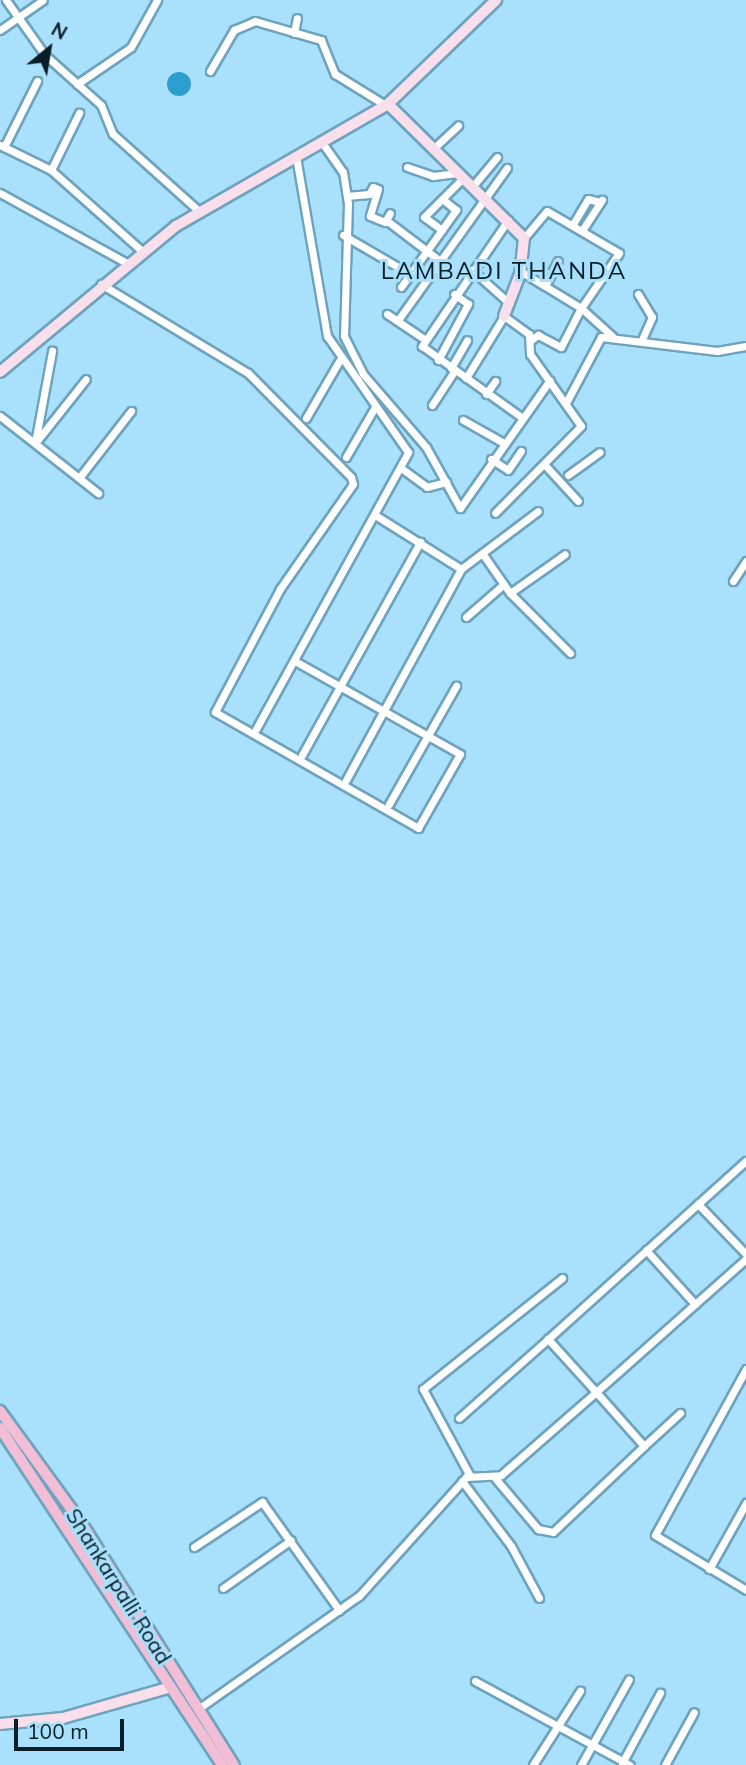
<!DOCTYPE html>
<style>
body{margin:0}
#map{position:relative;width:746px;height:1765px;overflow:hidden;background:#a9e0fc;font-family:Mulish,sans-serif}
div>[style]{position:absolute}
.water>*{inset:0;background:#2c9ece}
.round{border-radius:50%}
.roads{filter:drop-shadow(2px 0 #6ea3bd) drop-shadow(-2px 0 #6ea3bd) drop-shadow(0 2px #6ea3bd) drop-shadow(0 -2px #6ea3bd)}
.street>*{height:7px;margin:-3.5px;padding:0 3.5px;transform-origin:3.5px;border-radius:3.5px;background:#fff}
.secondary>*{height:10px;margin:-5px;padding:0 5px;transform-origin:5px;border-radius:5px;background:#f9dfeb}
.primary>*{height:10px;margin:-5px;padding:0 5px;transform-origin:5px;border-radius:5px;background:#f2bed6}
span{translate:-50% -50%;white-space:nowrap;text-align:center;line-height:1.15;-webkit-text-stroke:6px #a9e0fc;paint-order:stroke}
.street-label{font-size:21px;color:#081e28}
.quarter-label{font-size:24px;color:#081e28;letter-spacing:2px}
.north{position:absolute;left:14px;top:14px;width:70px;height:70px;-webkit-text-stroke:5px #a9e0fc;paint-order:stroke;rotate:30deg;font-size:19px;font-weight:700;line-height:28px;text-align:center;color:#081e28}
.north::after{content:'';display:block;margin:auto;width:24px;height:32px;background:#081e28;clip-path:polygon(50% 0,100% 100%,50% 72%,0 100%)}
.scale{position:absolute;left:14px;top:1719px;width:110px;height:32px;box-sizing:border-box;border:4px solid #081e28;border-top:0;padding-left:9px;font-size:21px;line-height:24px;white-space:nowrap;color:#081e28;-webkit-text-stroke:5px #a9e0fc;paint-order:stroke}
</style>
<div id="map">
<div class="water">
<div class="round" style="left:167px;top:72px;width:24px;height:24px"></div>
</div>
<div class="roads">
<div class="street">
<div style="left:6px;top:0;width:67px;rotate:54.7deg"></div>
<div style="left:45px;top:55px;width:75px;rotate:41.8deg"></div>
<div style="left:101px;top:105px;width:31px;rotate:68deg"></div>
<div style="left:113px;top:134px;width:117px;rotate:41.9deg"></div>
<div style="left:0;top:30px;width:52px;rotate:-34.9deg"></div>
<div style="left:294px;top:33px;width:15px;rotate:-79deg"></div>
<div style="left:210px;top:71px;width:48px;rotate:-59.7deg"></div>
<div style="left:234px;top:30px;width:23px;rotate:-23deg"></div>
<div style="left:255px;top:21px;width:69px;rotate:16.1deg"></div>
<div style="left:321px;top:40px;width:37px;rotate:68deg"></div>
<div style="left:335px;top:74px;width:59px;rotate:31.8deg"></div>
<div style="left:77px;top:84px;width:65px;rotate:-34.4deg"></div>
<div style="left:131px;top:47px;width:54px;rotate:-61deg"></div>
<div style="left:321px;top:141px;width:38px;rotate:55deg"></div>
<div style="left:343px;top:172px;width:31px;rotate:81deg"></div>
<div style="left:348px;top:203px;width:133px;rotate:91.7deg"></div>
<div style="left:344px;top:336px;width:42px;rotate:63.4deg"></div>
<div style="left:363px;top:374px;width:96px;rotate:49.2deg"></div>
<div style="left:426px;top:447px;width:70px;rotate:60.9deg"></div>
<div style="left:460px;top:508px;width:156px;rotate:-54.9deg"></div>
<div style="left:0;top:145px;width:57px;rotate:26.1deg"></div>
<div style="left:51px;top:170px;width:122px;rotate:41.7deg"></div>
<div style="left:4px;top:147px;width:74px;rotate:-63.4deg"></div>
<div style="left:434px;top:148px;width:33px;rotate:-43deg"></div>
<div style="left:407px;top:167px;width:28px;rotate:19deg"></div>
<div style="left:433px;top:176px;width:26px;rotate:-7deg"></div>
<div style="left:51px;top:170px;width:64px;rotate:-63.8deg"></div>
<div style="left:472px;top:187px;width:39px;rotate:-50deg"></div>
<div style="left:0;top:193px;width:145px;rotate:28.9deg"></div>
<div style="left:347px;top:196px;width:22px;rotate:-5deg"></div>
<div style="left:369px;top:194px;width:8px;rotate:-60deg"></div>
<div style="left:373px;top:187px;width:5px;rotate:22deg"></div>
<div style="left:378px;top:189px;width:28px;rotate:107deg"></div>
<div style="left:370px;top:216px;width:16px;rotate:22deg"></div>
<div style="left:385px;top:222px;width:10px;rotate:-61deg"></div>
<div style="left:386px;top:220px;width:68px;rotate:37.2deg"></div>
<div style="left:508px;top:220px;width:153px;rotate:124.3deg"></div>
<div style="left:422px;top:346px;width:122px;rotate:35.6deg"></div>
<div style="left:573px;top:224px;width:29px;rotate:-59deg"></div>
<div style="left:588px;top:199px;width:12px;rotate:14deg"></div>
<div style="left:583px;top:229px;width:35px;rotate:-57deg"></div>
<div style="left:442px;top:230px;width:22px;rotate:-144deg"></div>
<div style="left:424px;top:217px;width:55px;rotate:-45deg"></div>
<div style="left:343px;top:235px;width:78px;rotate:30.2deg"></div>
<div style="left:524px;top:238px;width:35px;rotate:-50deg"></div>
<div style="left:547px;top:211px;width:83px;rotate:30.3deg"></div>
<div style="left:619px;top:253px;width:67px;rotate:124.6deg"></div>
<div style="left:581px;top:308px;width:42px;rotate:42.1deg"></div>
<div style="left:472px;top:270px;width:50px;rotate:41.7deg"></div>
<div style="left:520px;top:271px;width:29px;rotate:31deg"></div>
<div style="left:101px;top:284px;width:172px;rotate:31.2deg"></div>
<div style="left:248px;top:373px;width:146px;rotate:45.3deg"></div>
<div style="left:351px;top:477px;width:7px;rotate:74deg"></div>
<div style="left:353px;top:484px;width:128px;rotate:124.8deg"></div>
<div style="left:280px;top:589px;width:139px;rotate:117.9deg"></div>
<div style="left:215px;top:712px;width:234px;rotate:29.7deg"></div>
<div style="left:418px;top:828px;width:85px;rotate:-60.4deg"></div>
<div style="left:460px;top:754px;width:189px;rotate:-150.6deg"></div>
<div style="left:401px;top:287px;width:95px;rotate:-54.5deg"></div>
<div style="left:456px;top:210px;width:14px;rotate:-141deg"></div>
<div style="left:638px;top:294px;width:27px;rotate:59deg"></div>
<div style="left:652px;top:317px;width:24px;rotate:114deg"></div>
<div style="left:387px;top:314px;width:45px;rotate:34deg"></div>
<div style="left:398px;top:320px;width:187px;rotate:-54.4deg"></div>
<div style="left:531px;top:340px;width:9px;rotate:-36deg"></div>
<div style="left:538px;top:335px;width:26px;rotate:28deg"></div>
<div style="left:561px;top:347px;width:44px;rotate:-62.9deg"></div>
<div style="left:581px;top:308px;width:42px;rotate:-148.6deg"></div>
<div style="left:545px;top:286px;width:28px;rotate:-63deg"></div>
<div style="left:438px;top:360px;width:64px;rotate:-61.8deg"></div>
<div style="left:468px;top:304px;width:17px;rotate:-144deg"></div>
<div style="left:451px;top:368px;width:32px;rotate:-60deg"></div>
<div style="left:466px;top:378px;width:73px;rotate:-58.5deg"></div>
<div style="left:504px;top:316px;width:31px;rotate:36deg"></div>
<div style="left:529px;top:334px;width:20px;rotate:87deg"></div>
<div style="left:530px;top:354px;width:88px;rotate:54.7deg"></div>
<div style="left:581px;top:426px;width:122px;rotate:134.7deg"></div>
<div style="left:486px;top:394px;width:16px;rotate:-55deg"></div>
<div style="left:567px;top:401px;width:72px;rotate:-62deg"></div>
<div style="left:601px;top:337px;width:117px;rotate:6.9deg"></div>
<div style="left:717px;top:351px;width:29px;rotate:-10deg"></div>
<div style="left:432px;top:405px;width:42px;rotate:-56.7deg"></div>
<div style="left:0;top:416px;width:125px;rotate:38.2deg"></div>
<div style="left:306px;top:418px;width:66px;rotate:-59.9deg"></div>
<div style="left:463px;top:420px;width:45px;rotate:29.4deg"></div>
<div style="left:36px;top:442px;width:80px;rotate:-51.6deg"></div>
<div style="left:35px;top:443px;width:94px;rotate:-79.5deg"></div>
<div style="left:346px;top:457px;width:58px;rotate:-59.9deg"></div>
<div style="left:491px;top:459px;width:20px;rotate:33deg"></div>
<div style="left:508px;top:470px;width:23px;rotate:-56deg"></div>
<div style="left:544px;top:464px;width:50px;rotate:47.4deg"></div>
<div style="left:401px;top:468px;width:32px;rotate:36deg"></div>
<div style="left:427px;top:487px;width:20px;rotate:-15deg"></div>
<div style="left:568px;top:475px;width:39px;rotate:-36deg"></div>
<div style="left:79px;top:478px;width:85px;rotate:-52.2deg"></div>
<div style="left:482px;top:553px;width:49px;rotate:55deg"></div>
<div style="left:510px;top:593px;width:85px;rotate:45deg"></div>
<div style="left:461px;top:569px;width:96px;rotate:-37deg"></div>
<div style="left:733px;top:581px;width:24px;rotate:-57deg"></div>
<div style="left:510px;top:593px;width:67px;rotate:-35.3deg"></div>
<div style="left:466px;top:617px;width:50px;rotate:-41deg"></div>
<div style="left:256px;top:729px;width:316px;rotate:-61.2deg"></div>
<div style="left:408px;top:452px;width:141px;rotate:-124.9deg"></div>
<div style="left:327px;top:336px;width:183px;rotate:-99.8deg"></div>
<div style="left:302px;top:755px;width:244px;rotate:-61deg"></div>
<div style="left:346px;top:780px;width:240px;rotate:-61.4deg"></div>
<div style="left:461px;top:569px;width:102px;rotate:-147.9deg"></div>
<div style="left:389px;top:804px;width:136px;rotate:-60.4deg"></div>
<div style="left:698px;top:1204px;width:69px;rotate:46.2deg"></div>
<div style="left:646px;top:1250px;width:73px;rotate:47.8deg"></div>
<div style="left:746px;top:1369px;width:189px;rotate:118.7deg"></div>
<div style="left:655px;top:1535px;width:106px;rotate:31.1deg"></div>
<div style="left:459px;top:1418px;width:119px;rotate:-41.6deg"></div>
<div style="left:644px;top:1446px;width:49px;rotate:-42.5deg"></div>
<div style="left:470px;top:1476px;width:99px;rotate:-118.4deg"></div>
<div style="left:423px;top:1389px;width:178px;rotate:-38.6deg"></div>
<div style="left:495px;top:1478px;width:67px;rotate:49.9deg"></div>
<div style="left:538px;top:1529px;width:15px;rotate:11deg"></div>
<div style="left:553px;top:1532px;width:125px;rotate:-43.4deg"></div>
<div style="left:644px;top:1446px;width:72px;rotate:-131.6deg"></div>
<div style="left:596px;top:1392px;width:200px;rotate:-41.6deg"></div>
<div style="left:462px;top:1481px;width:81px;rotate:53deg"></div>
<div style="left:511px;top:1546px;width:59px;rotate:61.7deg"></div>
<div style="left:194px;top:1547px;width:82px;rotate:-33.5deg"></div>
<div style="left:262px;top:1502px;width:133px;rotate:54.5deg"></div>
<div style="left:709px;top:1569px;width:76px;rotate:-60.7deg"></div>
<div style="left:223px;top:1588px;width:83px;rotate:-35.2deg"></div>
<div style="left:475px;top:1681px;width:176px;rotate:28.5deg"></div>
<div style="left:198px;top:1709px;width:197px;rotate:-35.1deg"></div>
<div style="left:359px;top:1596px;width:160px;rotate:-48deg"></div>
<div style="left:466px;top:1477px;width:35px;rotate:-3deg"></div>
<div style="left:501px;top:1475px;width:126px;rotate:-41.1deg"></div>
<div style="left:596px;top:1392px;width:72px;rotate:-132.2deg"></div>
<div style="left:548px;top:1339px;width:266px;rotate:-42deg"></div>
<div style="left:622px;top:1763px;width:80px;rotate:-61.5deg"></div>
<div style="left:533px;top:1765px;width:88px;rotate:-57.6deg"></div>
<div style="left:581px;top:1765px;width:98px;rotate:-60.8deg"></div>
<div style="left:665px;top:1765px;width:60px;rotate:-61.3deg"></div>
</div>
<div class="secondary">
<div style="left:388px;top:104px;width:191px;rotate:44.6deg"></div>
<div style="left:524px;top:238px;width:36px;rotate:96deg"></div>
<div style="left:520px;top:274px;width:45px;rotate:110.9deg"></div>
<div style="left:0;top:372px;width:229px;rotate:-39.7deg"></div>
<div style="left:176px;top:226px;width:245px;rotate:-29.9deg"></div>
<div style="left:388px;top:104px;width:150px;rotate:-43.9deg"></div>
<div style="left:0;top:1724px;width:63px;rotate:-5.4deg"></div>
<div style="left:63px;top:1718px;width:112px;rotate:-16deg"></div>
</div>
<div class="primary">
<div style="left:0;top:1411px;width:140px;rotate:54deg"></div>
<div style="left:82px;top:1524px;width:285px;rotate:57.8deg"></div>
<div style="left:0;top:1428px;width:404px;rotate:56.6deg"></div>
</div>
</div>
<div class="street-label">
<span style="left:119px;top:1586px;rotate:58deg">Shankarpalli Road</span>
</div>
<div class="quarter-label">
<span style="left:504px;top:271px">LAMBADI THANDA</span>
</div>
<div class="north">N</div>
<div class="scale">100 m</div>
</div>
